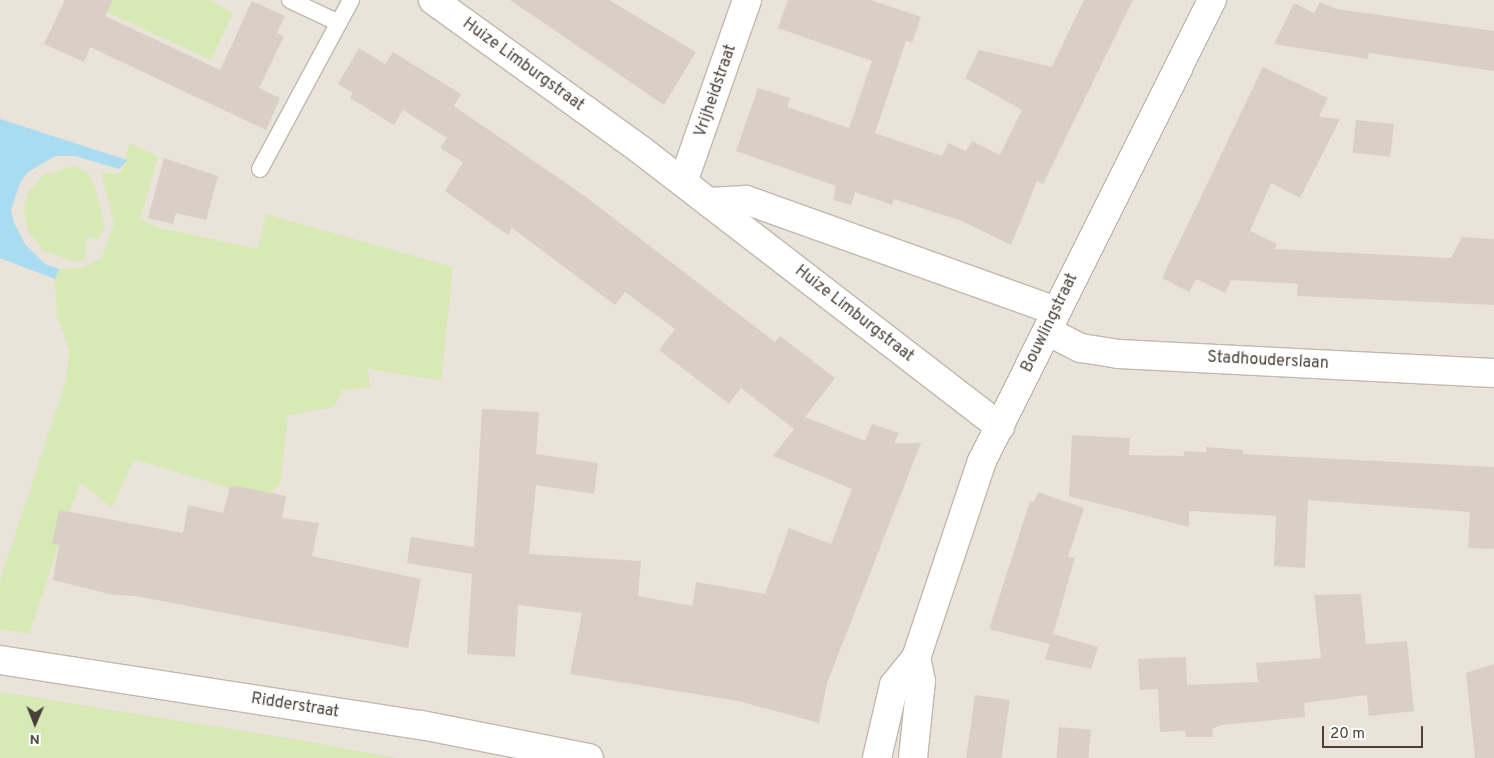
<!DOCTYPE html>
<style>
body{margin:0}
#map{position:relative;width:1494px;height:758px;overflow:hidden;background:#f6f2ec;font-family:Overpass,sans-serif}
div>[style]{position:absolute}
.residential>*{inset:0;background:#eae3da;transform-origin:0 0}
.green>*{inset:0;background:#d7e9b5}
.water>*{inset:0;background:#a9dbf1}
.building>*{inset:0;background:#dacfc4;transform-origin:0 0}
.roads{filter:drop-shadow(1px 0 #c1b8ae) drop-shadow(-1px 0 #c1b8ae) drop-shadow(0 1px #c1b8ae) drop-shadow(0 -1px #c1b8ae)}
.service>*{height:16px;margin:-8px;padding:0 8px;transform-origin:8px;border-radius:8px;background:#fff}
.minor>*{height:28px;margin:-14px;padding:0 14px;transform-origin:14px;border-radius:14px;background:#fff}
.tertiary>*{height:28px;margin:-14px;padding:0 14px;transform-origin:14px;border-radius:14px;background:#fff}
span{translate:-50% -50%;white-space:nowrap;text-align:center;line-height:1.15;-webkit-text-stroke:4px #fff;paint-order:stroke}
.street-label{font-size:16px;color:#4a4239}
.north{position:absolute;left:10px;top:698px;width:50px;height:50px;-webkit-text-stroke:4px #fff;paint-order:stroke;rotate:181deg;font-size:14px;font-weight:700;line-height:20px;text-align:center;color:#4a4239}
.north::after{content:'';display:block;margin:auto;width:18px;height:22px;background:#4a4239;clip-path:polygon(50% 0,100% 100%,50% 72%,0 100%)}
.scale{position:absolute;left:1322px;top:726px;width:101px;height:22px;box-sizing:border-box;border:2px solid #4a4239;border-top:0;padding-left:6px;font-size:15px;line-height:18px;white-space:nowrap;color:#4a4239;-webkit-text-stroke:4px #fff;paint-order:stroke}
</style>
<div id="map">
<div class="residential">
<div style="left:0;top:0;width:1494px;height:758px"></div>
</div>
<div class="green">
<div style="clip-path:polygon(113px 0,209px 0,233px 13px,211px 60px,107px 12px)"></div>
<div style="clip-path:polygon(130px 143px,158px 157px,140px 219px,160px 228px,258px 249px,266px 214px,453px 267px,441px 381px,368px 369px,370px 387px,342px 390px,334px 407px,288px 415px,280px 484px,265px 499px,134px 459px,112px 508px,80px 482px,29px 634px,0 629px,0 581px,66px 380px,69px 351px,57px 315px,55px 279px,59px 269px,81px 268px,102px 258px,114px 224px,102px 173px,121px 173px)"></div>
<div style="clip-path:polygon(75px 166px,88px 173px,95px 187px,105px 228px,98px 239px,87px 237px,84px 260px,73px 261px,44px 251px,28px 231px,24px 209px,28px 193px,43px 175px)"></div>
<div style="clip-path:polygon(0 692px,299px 740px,396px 758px,0 758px)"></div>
</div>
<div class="water">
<div style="clip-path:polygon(0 119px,127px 160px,119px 169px,75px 156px,55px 156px,28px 172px,20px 183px,11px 210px,14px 223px,25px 244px,45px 264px,59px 269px,55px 279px,0 258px)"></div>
</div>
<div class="building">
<div style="clip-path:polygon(65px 0,113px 0,105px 16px,220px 70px,252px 1px,285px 16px,277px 33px,284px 36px,259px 88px,280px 98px,266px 130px,90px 47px,84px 62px,44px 44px)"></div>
<div style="clip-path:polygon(510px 0,609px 0,696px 52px,664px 105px)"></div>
<div style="clip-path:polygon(788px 0,870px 0,921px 17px,912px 43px,906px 41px,875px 133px,942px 156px,948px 143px,966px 151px,972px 141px,1000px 155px,1022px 110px,965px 78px,979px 50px,1052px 67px,1084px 0,1133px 0,1043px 184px,1037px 181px,1011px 245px,962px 221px,894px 199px,892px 205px,855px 192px,851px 205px,833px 200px,836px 186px,736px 151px,758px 88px,790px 98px,787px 107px,849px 128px,872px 61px,778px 28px)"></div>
<div style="clip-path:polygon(1320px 2px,1336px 9px,1494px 31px,1494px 71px,1369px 53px,1368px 59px,1274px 44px,1294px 3px,1314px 13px)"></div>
<div style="clip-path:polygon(359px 48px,385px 64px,393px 52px,461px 94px,454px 106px,586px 197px,775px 342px,780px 336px,835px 378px,805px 417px,865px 441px,872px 424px,899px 433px,894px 443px,921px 443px,827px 683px,819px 723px,739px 701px,570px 674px,582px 613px,518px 605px,515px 657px,467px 654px,472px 574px,407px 563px,411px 537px,474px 547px,482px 409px,539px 412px,536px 454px,598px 463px,594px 494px,536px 485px,529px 554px,641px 561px,638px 596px,692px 606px,696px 582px,765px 594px,789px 528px,831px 544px,852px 489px,773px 456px,794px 429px,741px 388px,729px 404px,659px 350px,675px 329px,625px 292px,615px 305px,512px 228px,508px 235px,445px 191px,463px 162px,440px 148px,447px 138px,403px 110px,394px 125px,350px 98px,353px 93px,338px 84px)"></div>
<div style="clip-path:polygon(1263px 67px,1328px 98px,1319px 117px,1340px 119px,1300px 198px,1271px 183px,1250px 231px,1277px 244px,1274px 249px,1451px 258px,1462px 237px,1494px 239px,1494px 305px,1297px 296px,1298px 284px,1249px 281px,1231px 280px,1225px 293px,1196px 279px,1189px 292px,1162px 278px)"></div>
<div style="left:1356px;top:120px;width:38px;height:33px;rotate:6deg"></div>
<div style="clip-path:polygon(164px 158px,218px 176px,206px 220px,176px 213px,173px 224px,148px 218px)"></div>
<div style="clip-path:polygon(1072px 435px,1130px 438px,1129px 455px,1184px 456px,1184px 451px,1206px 452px,1206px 447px,1243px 450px,1243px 454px,1494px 467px,1494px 549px,1468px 548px,1470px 512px,1308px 500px,1305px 568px,1274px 566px,1276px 516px,1189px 511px,1189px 527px,1069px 496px)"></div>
<div style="clip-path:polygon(236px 486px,286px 496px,282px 518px,319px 523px,312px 556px,421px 579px,408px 648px,136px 596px,113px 595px,53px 580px,59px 545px,52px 544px,59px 510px,183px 533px,188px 505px,223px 513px,230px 487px)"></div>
<div style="clip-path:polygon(1038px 492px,1084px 508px,1068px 557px,1075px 558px,1053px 634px,1098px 647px,1091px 669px,1045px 659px,1050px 644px,989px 629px,1030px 501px,1034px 502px)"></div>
<div style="clip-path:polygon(1361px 594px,1366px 644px,1407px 641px,1414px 711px,1369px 716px,1367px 695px,1304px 703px,1305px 717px,1221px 725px,1212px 729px,1213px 737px,1186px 737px,1185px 731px,1160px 732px,1158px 689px,1140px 690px,1138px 659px,1186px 657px,1187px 685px,1258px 682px,1256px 663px,1321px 658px,1314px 595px)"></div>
<div style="clip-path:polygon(1494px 664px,1494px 758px,1475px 758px,1466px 673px)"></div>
<div style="left:975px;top:695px;width:35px;height:64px;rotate:8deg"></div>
<div style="left:1059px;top:727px;width:32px;height:31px;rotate:5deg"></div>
</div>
<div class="roads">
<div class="service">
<div style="left:290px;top:0;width:54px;rotate:25.1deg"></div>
<div style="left:260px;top:169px;width:192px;rotate:-61.7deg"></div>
</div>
<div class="minor">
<div style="left:433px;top:0;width:258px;rotate:35.8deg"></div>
<div style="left:642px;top:151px;width:452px;rotate:37.6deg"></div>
<div style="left:683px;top:182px;width:193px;rotate:-70.6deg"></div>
<div style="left:709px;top:202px;width:37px;rotate:-3deg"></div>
<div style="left:746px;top:200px;width:329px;rotate:19.7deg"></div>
<div style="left:1047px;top:331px;width:38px;rotate:27deg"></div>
<div style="left:1081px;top:348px;width:37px;rotate:9deg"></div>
<div style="left:1118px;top:354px;width:376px;rotate:2.9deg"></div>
<div style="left:877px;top:758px;width:75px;rotate:-76.9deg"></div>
<div style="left:894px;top:685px;width:35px;rotate:-51deg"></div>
<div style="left:916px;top:658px;width:208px;rotate:-71.5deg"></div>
<div style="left:982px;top:461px;width:515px;rotate:-63.48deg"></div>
<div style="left:913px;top:758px;width:77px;rotate:-84.1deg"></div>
<div style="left:921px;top:681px;width:24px;rotate:-102deg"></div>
</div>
<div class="tertiary">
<div style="left:0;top:660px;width:426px;rotate:8.8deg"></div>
<div style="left:421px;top:725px;width:171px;rotate:11.1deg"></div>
</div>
</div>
<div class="street-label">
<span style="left:523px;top:65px;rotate:36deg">Huize Limburgstraat</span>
<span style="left:716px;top:91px;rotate:-71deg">Vrijheidstraat</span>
<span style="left:854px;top:314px;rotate:38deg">Huize Limburgstraat</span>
<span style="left:1050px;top:323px;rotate:-64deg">Bouwlingstraat</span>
<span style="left:1268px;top:361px;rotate:3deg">Stadhouderslaan</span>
<span style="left:295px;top:706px;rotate:9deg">Ridderstraat</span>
</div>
<div class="north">N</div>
<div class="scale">20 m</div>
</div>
